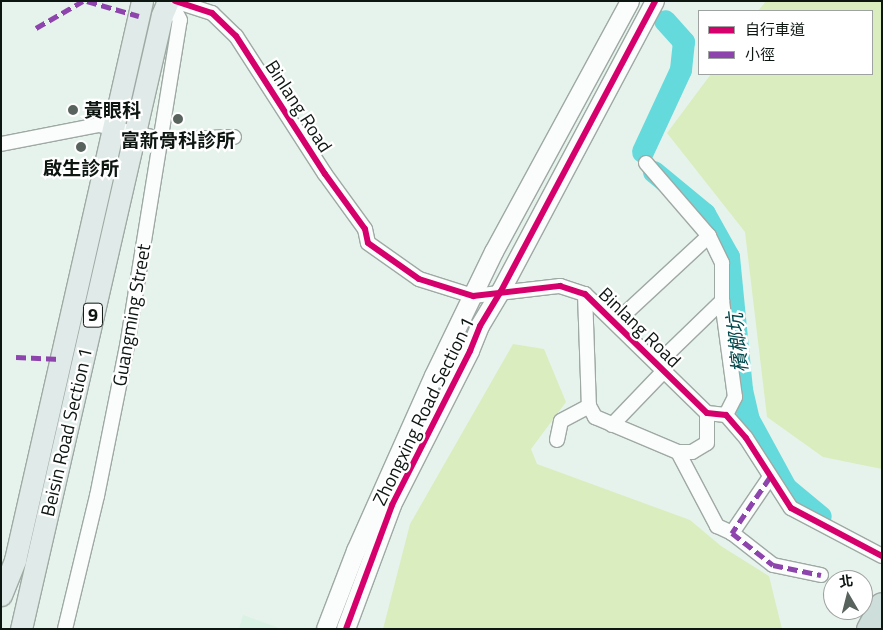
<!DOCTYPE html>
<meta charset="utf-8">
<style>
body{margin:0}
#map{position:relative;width:883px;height:630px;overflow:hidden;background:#e6f3ec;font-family:"Titillium Web","Noto Sans TC",sans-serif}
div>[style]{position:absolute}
.built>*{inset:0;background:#daf2e4}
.green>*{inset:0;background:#daedbf}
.river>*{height:22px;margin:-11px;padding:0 11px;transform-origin:11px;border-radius:11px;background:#64dadd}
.roads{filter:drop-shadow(1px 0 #9fa9a4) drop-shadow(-1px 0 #9fa9a4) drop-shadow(0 1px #9fa9a4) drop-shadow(0 -1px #9fa9a4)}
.minor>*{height:14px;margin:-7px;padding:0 7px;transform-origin:7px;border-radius:7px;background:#fbfdfc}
.tertiary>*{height:18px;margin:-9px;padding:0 9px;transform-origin:9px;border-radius:9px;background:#fbfdfc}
.primary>*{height:21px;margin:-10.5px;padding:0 10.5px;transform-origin:10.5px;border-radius:10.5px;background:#e0eae8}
.motorway>*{height:25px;margin:-12.5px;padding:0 12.5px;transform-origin:12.5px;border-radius:12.5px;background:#cededb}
.quiet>*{height:5px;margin-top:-2.5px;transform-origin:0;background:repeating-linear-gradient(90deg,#8e44ad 0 10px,transparent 0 15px)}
.cycleway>*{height:6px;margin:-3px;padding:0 3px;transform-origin:3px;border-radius:3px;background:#d6006c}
.dots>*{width:14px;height:14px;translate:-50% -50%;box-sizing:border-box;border:2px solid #fff;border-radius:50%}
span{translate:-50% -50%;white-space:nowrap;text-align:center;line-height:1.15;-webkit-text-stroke:4.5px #fff;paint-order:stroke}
.shield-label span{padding:1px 4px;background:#fff;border:1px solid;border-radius:4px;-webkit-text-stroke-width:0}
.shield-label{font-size:18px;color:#0d1611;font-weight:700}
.street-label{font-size:19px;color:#0d1611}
.poi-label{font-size:19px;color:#0d1611;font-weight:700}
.left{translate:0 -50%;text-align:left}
.water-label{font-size:20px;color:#00484b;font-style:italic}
.frame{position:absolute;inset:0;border:2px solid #0d1611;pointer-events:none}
.legend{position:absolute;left:698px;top:10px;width:175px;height:65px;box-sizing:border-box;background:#fff;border:1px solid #9ea2a0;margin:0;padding:6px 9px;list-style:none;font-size:15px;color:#0d1611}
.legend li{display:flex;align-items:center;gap:10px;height:25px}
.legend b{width:25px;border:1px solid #9ea2a0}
.north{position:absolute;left:823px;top:570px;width:50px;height:50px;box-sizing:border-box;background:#fff;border:1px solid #9ea2a0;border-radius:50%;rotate:352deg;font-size:14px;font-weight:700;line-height:20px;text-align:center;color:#0d1611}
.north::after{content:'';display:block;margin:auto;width:18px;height:22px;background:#59635e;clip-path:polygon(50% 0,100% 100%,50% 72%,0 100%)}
</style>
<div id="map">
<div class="built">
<div style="clip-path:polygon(243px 615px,282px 629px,239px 629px)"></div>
</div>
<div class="green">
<div style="clip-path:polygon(766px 1px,882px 1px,882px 469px,823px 457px,767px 417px,745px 232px,667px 133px,711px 74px,872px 74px,872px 11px,758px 11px)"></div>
<div style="clip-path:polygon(513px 344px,544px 349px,566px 402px,531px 449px,537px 464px,690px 520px,721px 546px,769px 576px,782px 629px,383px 629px,410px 524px)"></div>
</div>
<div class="river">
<div style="left:643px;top:152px;width:90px;rotate:-65.1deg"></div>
<div style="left:681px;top:70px;width:28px;rotate:-84deg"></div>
<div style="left:684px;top:42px;width:28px;rotate:-132deg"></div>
<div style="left:654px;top:172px;width:66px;rotate:39.5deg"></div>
<div style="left:705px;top:214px;width:49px;rotate:60.8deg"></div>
<div style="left:729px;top:257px;width:134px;rotate:84.4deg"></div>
<div style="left:742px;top:390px;width:31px;rotate:77deg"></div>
<div style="left:749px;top:420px;width:77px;rotate:61.4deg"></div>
<div style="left:786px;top:488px;width:45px;rotate:39.6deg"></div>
</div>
<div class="roads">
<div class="minor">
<div style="left:175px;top:1px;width:39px;rotate:18deg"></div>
<div style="left:212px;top:13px;width:33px;rotate:44deg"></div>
<div style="left:236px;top:36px;width:164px;rotate:57.2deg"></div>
<div style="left:325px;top:174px;width:68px;rotate:54deg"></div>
<div style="left:365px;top:229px;width:14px;rotate:78deg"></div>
<div style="left:368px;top:243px;width:62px;rotate:35.2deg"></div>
<div style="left:419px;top:279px;width:57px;rotate:17.5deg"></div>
<div style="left:473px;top:296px;width:88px;rotate:-6.6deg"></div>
<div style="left:560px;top:286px;width:26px;rotate:18deg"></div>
<div style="left:585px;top:294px;width:170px;rotate:44.3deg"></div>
<div style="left:707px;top:413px;width:19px;rotate:6deg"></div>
<div style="left:726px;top:415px;width:30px;rotate:49deg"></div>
<div style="left:746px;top:438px;width:83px;rotate:57.3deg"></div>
<div style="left:791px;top:508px;width:103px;rotate:27.8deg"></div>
<div style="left:183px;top:139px;width:51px;rotate:-2.2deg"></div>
<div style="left:1px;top:144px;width:100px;rotate:-11deg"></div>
<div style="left:99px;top:125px;width:64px;rotate:12.7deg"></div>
<div style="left:646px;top:163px;width:96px;rotate:49.2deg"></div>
<div style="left:709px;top:236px;width:30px;rotate:64deg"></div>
<div style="left:722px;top:263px;width:38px;rotate:90deg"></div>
<div style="left:722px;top:301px;width:97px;rotate:82.3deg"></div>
<div style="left:735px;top:397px;width:20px;rotate:117deg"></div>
<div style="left:585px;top:294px;width:112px;rotate:88deg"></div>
<div style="left:589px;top:406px;width:13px;rotate:61deg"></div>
<div style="left:595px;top:417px;width:90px;rotate:22.9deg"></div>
<div style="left:678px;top:452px;width:84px;rotate:62.2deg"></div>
<div style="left:717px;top:526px;width:17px;rotate:25deg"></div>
<div style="left:616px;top:322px;width:127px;rotate:-42.8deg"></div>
<div style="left:657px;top:364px;width:91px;rotate:-44.1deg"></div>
<div style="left:612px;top:425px;width:75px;rotate:-46.1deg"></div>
<div style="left:557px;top:440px;width:19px;rotate:-78deg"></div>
<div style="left:561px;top:421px;width:32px;rotate:-28deg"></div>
<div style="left:678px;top:452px;width:14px"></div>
<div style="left:692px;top:452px;width:17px;rotate:-31deg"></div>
<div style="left:707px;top:443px;width:30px;rotate:-90deg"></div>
<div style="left:770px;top:477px;width:68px;rotate:124.2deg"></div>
<div style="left:732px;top:533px;width:52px;rotate:38deg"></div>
<div style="left:773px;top:565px;width:49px;rotate:11.8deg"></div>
<div style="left:65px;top:629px;width:137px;rotate:-76.5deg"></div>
<div style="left:97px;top:496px;width:153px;rotate:-78.7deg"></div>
<div style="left:127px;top:346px;width:330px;rotate:-80.8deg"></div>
<div style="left:180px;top:20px;width:21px;rotate:-118deg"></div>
</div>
<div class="tertiary">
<div style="left:326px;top:629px;width:84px;rotate:-69deg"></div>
<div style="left:356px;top:551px;width:192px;rotate:-66deg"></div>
<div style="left:434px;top:376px;width:138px;rotate:-64.2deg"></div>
<div style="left:494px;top:252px;width:285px;rotate:-61.5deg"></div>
<div style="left:346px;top:629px;width:132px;rotate:-69.6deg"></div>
<div style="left:392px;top:505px;width:173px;rotate:-63.1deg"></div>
<div style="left:470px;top:351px;width:27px;rotate:-68deg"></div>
<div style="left:480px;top:326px;width:41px;rotate:-59deg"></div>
<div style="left:501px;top:291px;width:328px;rotate:-62deg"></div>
</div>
<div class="primary">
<div style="left:1px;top:595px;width:38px;rotate:-68deg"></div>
<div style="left:15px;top:560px;width:573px;rotate:-77.2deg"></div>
<div style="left:21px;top:629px;width:630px;rotate:-77.07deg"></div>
<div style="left:162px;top:15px;width:15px;rotate:-67deg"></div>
</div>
<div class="motorway">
<div style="left:869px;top:629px;width:27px;rotate:-62deg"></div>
</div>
</div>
<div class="quiet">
<div style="left:87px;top:1px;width:54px;rotate:16.1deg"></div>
<div style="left:36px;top:28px;width:54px;rotate:-29.9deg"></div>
<div style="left:183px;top:139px;width:51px;rotate:-2.2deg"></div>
<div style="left:16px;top:357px;width:44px;rotate:2.6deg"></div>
<div style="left:770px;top:477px;width:68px;rotate:124.2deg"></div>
<div style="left:732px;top:533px;width:52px;rotate:38deg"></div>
<div style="left:773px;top:565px;width:49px;rotate:11.8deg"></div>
</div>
<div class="cycleway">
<div style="left:175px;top:1px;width:39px;rotate:18deg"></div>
<div style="left:212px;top:13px;width:33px;rotate:44deg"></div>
<div style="left:236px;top:36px;width:164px;rotate:57.2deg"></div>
<div style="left:325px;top:174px;width:68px;rotate:54deg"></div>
<div style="left:365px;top:229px;width:14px;rotate:78deg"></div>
<div style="left:368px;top:243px;width:62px;rotate:35.2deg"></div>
<div style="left:419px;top:279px;width:57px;rotate:17.5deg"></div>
<div style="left:473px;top:296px;width:88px;rotate:-6.6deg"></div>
<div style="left:560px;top:286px;width:26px;rotate:18deg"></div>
<div style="left:585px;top:294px;width:170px;rotate:44.3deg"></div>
<div style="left:707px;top:413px;width:19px;rotate:6deg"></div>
<div style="left:726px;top:415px;width:30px;rotate:49deg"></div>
<div style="left:746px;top:438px;width:83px;rotate:57.3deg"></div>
<div style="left:791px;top:508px;width:103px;rotate:27.8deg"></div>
<div style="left:346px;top:629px;width:132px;rotate:-69.6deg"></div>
<div style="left:392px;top:505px;width:173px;rotate:-63.1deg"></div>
<div style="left:470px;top:351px;width:27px;rotate:-68deg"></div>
<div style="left:480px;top:326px;width:41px;rotate:-59deg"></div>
<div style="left:501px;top:291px;width:328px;rotate:-62deg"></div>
</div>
<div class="dots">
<div style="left:73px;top:110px;background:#59635e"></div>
<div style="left:178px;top:119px;background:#59635e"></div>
<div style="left:81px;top:147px;background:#59635e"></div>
</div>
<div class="shield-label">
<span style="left:93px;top:315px">9</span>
</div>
<div class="street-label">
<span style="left:299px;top:106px;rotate:57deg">Binlang Road</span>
<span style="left:131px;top:315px;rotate:-80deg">Guangming Street</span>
<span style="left:640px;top:327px;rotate:44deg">Binlang Road</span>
<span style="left:423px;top:411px;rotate:-64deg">Zhongxing Road Section 1</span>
<span style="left:66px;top:432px;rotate:-77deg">Beisin Road Section 1</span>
</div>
<div class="poi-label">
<span class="left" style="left:84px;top:110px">黃眼科</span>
<span style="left:178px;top:140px">富新骨科診所</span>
<span style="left:81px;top:168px">啟生診所</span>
</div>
<div class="water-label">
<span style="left:737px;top:343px;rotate:-96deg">檳榔坑</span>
</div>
<div class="frame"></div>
<ul class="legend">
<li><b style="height:6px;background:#d6006c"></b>自行車道</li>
<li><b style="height:6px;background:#8e44ad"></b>小徑</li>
</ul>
<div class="north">北</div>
</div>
